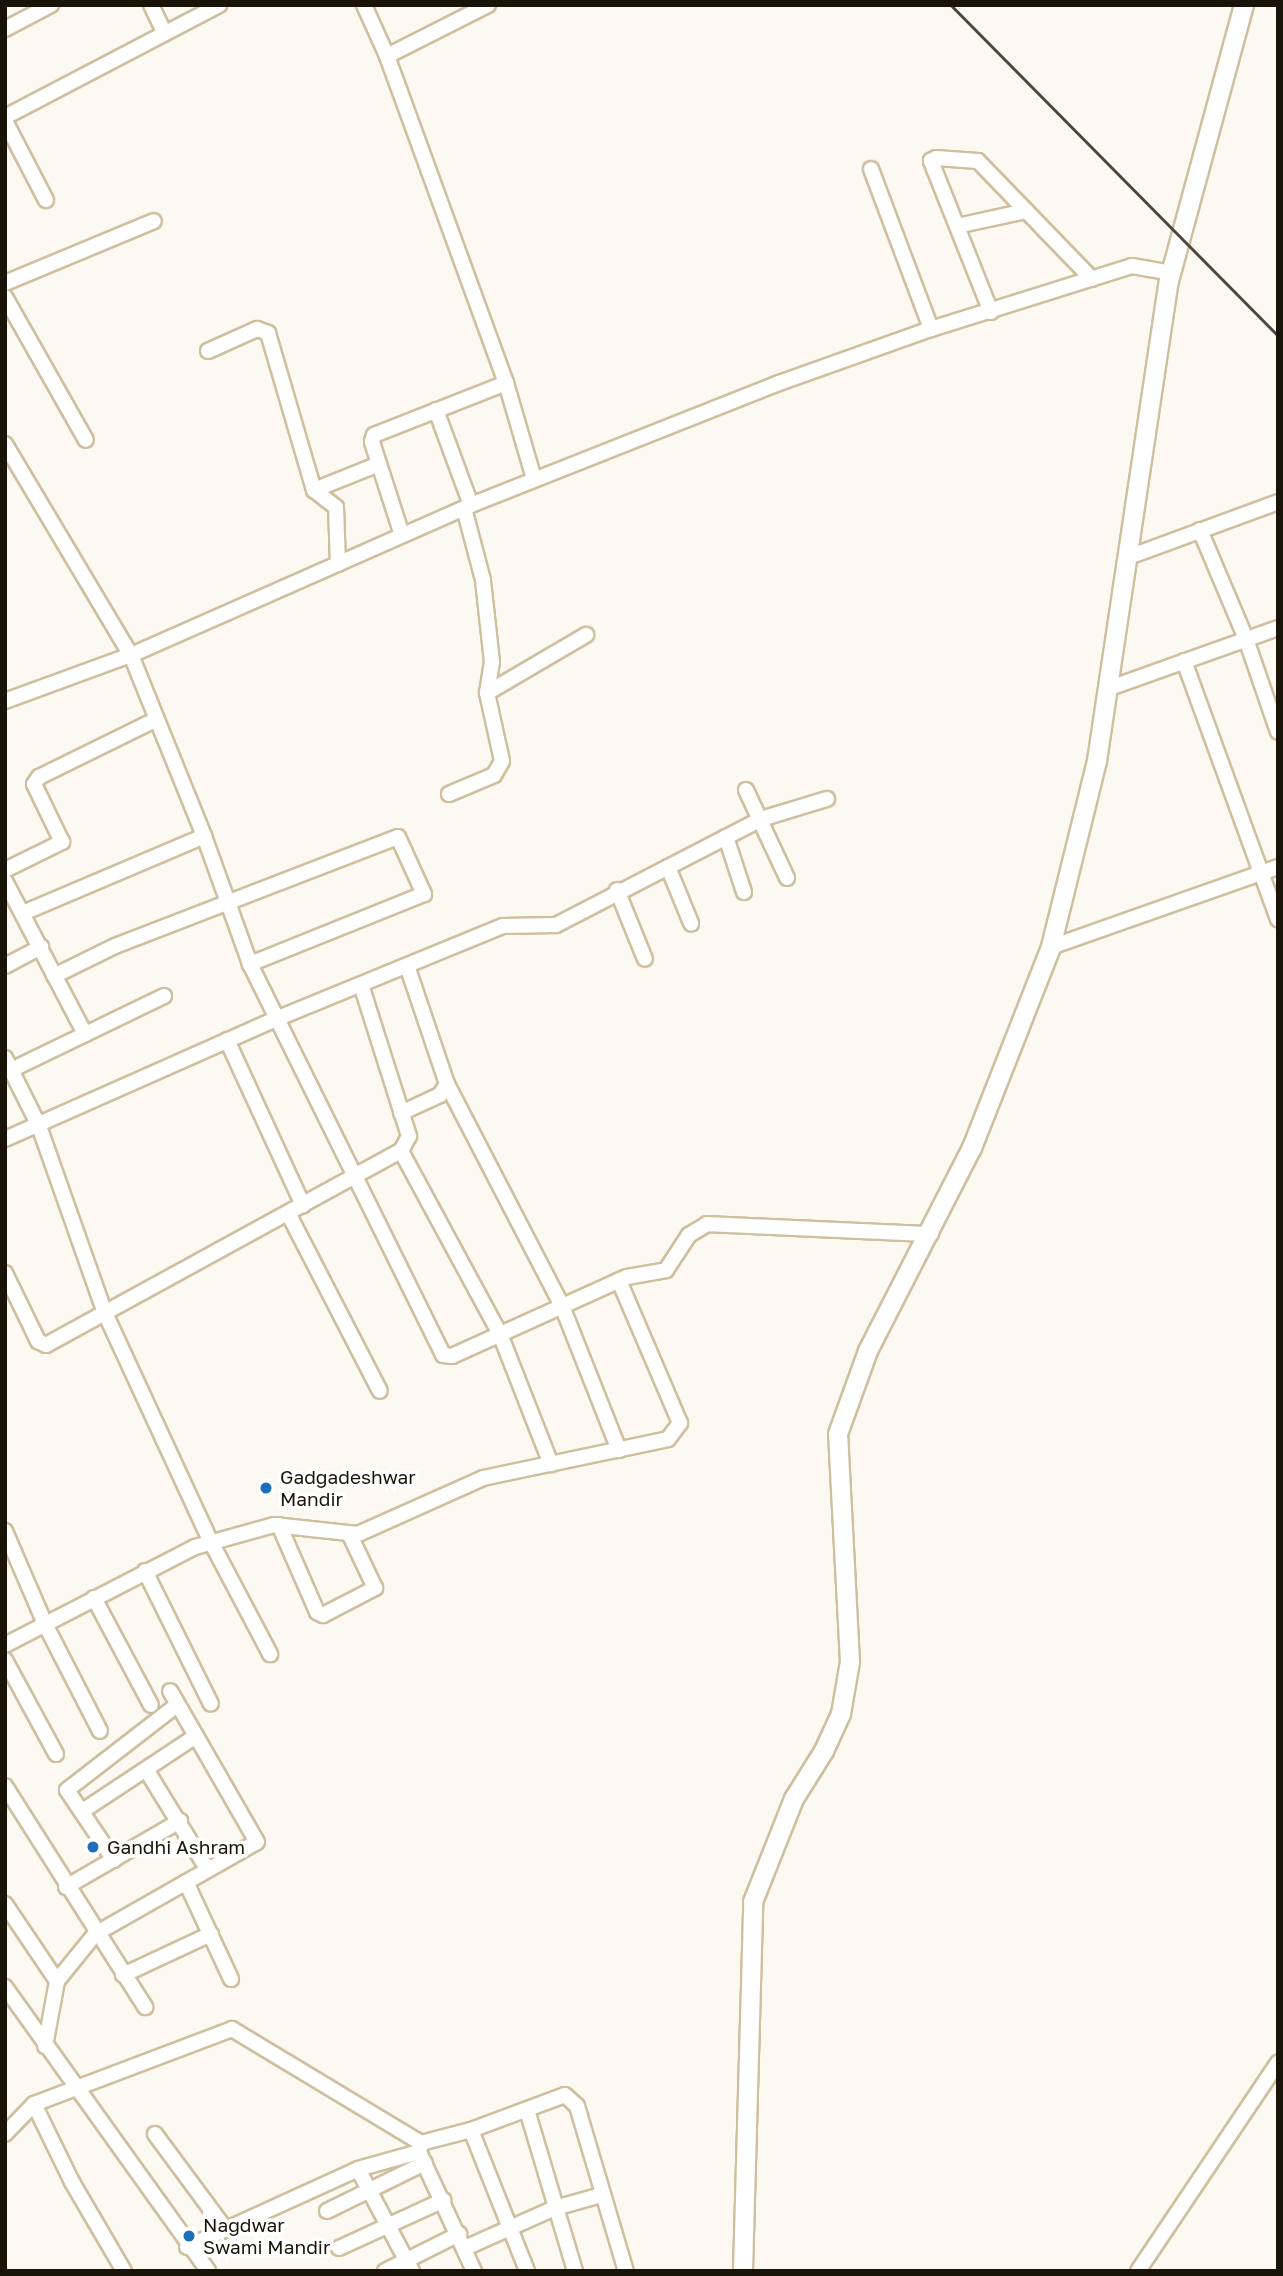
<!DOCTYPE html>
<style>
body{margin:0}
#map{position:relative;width:1283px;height:2276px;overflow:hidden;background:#fcf9f2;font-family:"Golos Text",sans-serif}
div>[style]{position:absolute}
.roads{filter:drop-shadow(2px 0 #cfbf9f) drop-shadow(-2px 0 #cfbf9f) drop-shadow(0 2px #cfbf9f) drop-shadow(0 -2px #cfbf9f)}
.minor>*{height:14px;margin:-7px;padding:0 7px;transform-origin:7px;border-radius:7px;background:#fff}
.major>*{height:18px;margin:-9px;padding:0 9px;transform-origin:9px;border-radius:9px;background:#fff}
.rail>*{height:2.5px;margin:-1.25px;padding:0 1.25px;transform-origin:1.25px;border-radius:1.25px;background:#4c463b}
.dots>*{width:19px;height:19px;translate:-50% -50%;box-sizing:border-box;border:4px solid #fff;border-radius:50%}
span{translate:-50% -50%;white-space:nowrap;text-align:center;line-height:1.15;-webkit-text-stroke:7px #fff;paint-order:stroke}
.poi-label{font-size:19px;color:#1a1408}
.left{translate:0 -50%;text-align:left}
.frame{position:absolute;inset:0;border:7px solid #1a1408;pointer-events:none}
</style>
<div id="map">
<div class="roads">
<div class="minor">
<div style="left:151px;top:5px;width:30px;rotate:64deg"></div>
<div style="left:364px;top:5px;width:56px;rotate:65.7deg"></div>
<div style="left:387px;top:56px;width:348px;rotate:70deg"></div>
<div style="left:506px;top:383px;width:100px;rotate:73.7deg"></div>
<div style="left:5px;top:29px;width:52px;rotate:-27.6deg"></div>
<div style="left:387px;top:56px;width:113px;rotate:-26.8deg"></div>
<div style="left:5px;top:117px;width:242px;rotate:-27.6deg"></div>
<div style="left:5px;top:121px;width:89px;rotate:62.6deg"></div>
<div style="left:871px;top:169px;width:171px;rotate:69.4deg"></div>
<div style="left:957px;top:226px;width:71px;rotate:-12.3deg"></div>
<div style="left:5px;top:283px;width:161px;rotate:-22.6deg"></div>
<div style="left:5px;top:297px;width:164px;rotate:60.5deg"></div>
<div style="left:991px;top:312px;width:154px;rotate:-111.7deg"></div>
<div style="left:934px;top:169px;width:9px;rotate:-111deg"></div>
<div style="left:931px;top:161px;width:6px;rotate:-31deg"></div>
<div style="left:936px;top:158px;width:42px;rotate:4.1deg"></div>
<div style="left:978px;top:161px;width:164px;rotate:46deg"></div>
<div style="left:208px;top:351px;width:54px;rotate:-24.2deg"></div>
<div style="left:257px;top:329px;width:12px;rotate:20deg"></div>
<div style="left:268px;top:333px;width:164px;rotate:73.7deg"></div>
<div style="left:314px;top:490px;width:28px;rotate:38deg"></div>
<div style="left:336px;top:507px;width:57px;rotate:88deg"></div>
<div style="left:436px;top:410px;width:101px;rotate:69.8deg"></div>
<div style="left:5px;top:444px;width:246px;rotate:59.2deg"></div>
<div style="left:131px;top:655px;width:195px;rotate:68deg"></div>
<div style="left:314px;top:490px;width:70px;rotate:-21.8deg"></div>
<div style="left:1200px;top:530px;width:118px;rotate:67.1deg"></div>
<div style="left:1246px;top:639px;width:98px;rotate:71deg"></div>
<div style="left:402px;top:535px;width:98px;rotate:-107.9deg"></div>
<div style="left:372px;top:442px;width:7px;rotate:-74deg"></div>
<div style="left:374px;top:435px;width:142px;rotate:-21.5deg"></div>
<div style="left:1126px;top:558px;width:162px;rotate:-20.2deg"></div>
<div style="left:1184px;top:661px;width:275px;rotate:70deg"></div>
<div style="left:1107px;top:689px;width:182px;rotate:-19.6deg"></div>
<div style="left:487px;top:693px;width:115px;rotate:-30.4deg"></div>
<div style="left:5px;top:701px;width:134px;rotate:-20.1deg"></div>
<div style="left:131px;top:655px;width:372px;rotate:-23.8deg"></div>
<div style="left:471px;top:505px;width:331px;rotate:-21.6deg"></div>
<div style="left:779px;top:383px;width:161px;rotate:-19.6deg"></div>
<div style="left:931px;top:329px;width:211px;rotate:-17.4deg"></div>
<div style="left:1132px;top:266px;width:40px;rotate:10deg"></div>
<div style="left:746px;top:790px;width:97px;rotate:65deg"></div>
<div style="left:449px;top:794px;width:49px;rotate:-22.9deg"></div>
<div style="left:494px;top:775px;width:16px;rotate:-60deg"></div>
<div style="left:502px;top:761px;width:70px;rotate:-102.4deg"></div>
<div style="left:487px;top:693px;width:31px;rotate:-81deg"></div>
<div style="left:492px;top:662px;width:82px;rotate:-96.3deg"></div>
<div style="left:483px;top:580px;width:74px;rotate:-104.8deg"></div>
<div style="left:726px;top:837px;width:58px;rotate:71.9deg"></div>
<div style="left:668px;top:867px;width:61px;rotate:67.7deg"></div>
<div style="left:5px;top:870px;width:64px;rotate:-26.2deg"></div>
<div style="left:62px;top:842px;width:64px;rotate:-115.8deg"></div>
<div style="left:34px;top:784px;width:9px;rotate:-54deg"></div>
<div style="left:39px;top:777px;width:131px;rotate:-26.2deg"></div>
<div style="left:5px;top:881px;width:173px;rotate:62.4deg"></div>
<div style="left:617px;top:890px;width:74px;rotate:67.9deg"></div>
<div style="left:23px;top:913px;width:197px;rotate:-23deg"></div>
<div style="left:204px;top:836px;width:136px;rotate:70.2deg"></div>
<div style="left:250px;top:964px;width:436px;rotate:63.7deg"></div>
<div style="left:443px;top:1355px;width:9px;rotate:6deg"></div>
<div style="left:452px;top:1356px;width:192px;rotate:-24.3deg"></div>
<div style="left:627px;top:1277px;width:40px;rotate:-10deg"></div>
<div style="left:666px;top:1270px;width:42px;rotate:-56.7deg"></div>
<div style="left:689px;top:1235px;width:21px;rotate:-31deg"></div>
<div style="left:707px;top:1224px;width:224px;rotate:2.6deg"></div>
<div style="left:1051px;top:947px;width:241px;rotate:-19.4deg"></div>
<div style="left:5px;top:966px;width:41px;rotate:-27.8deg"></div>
<div style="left:54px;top:976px;width:68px;rotate:-26.2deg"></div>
<div style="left:115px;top:946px;width:303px;rotate:-21.1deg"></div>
<div style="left:398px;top:837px;width:63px;rotate:65.5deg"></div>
<div style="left:424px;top:894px;width:188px;rotate:158.1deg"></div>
<div style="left:227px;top:1040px;width:182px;rotate:65.3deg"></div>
<div style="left:5px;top:1058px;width:76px;rotate:63.4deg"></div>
<div style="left:39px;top:1126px;width:198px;rotate:70.6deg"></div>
<div style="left:105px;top:1313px;width:252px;rotate:65.2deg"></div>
<div style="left:211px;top:1542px;width:127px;rotate:62.2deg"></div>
<div style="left:11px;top:1070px;width:170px;rotate:-25.8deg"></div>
<div style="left:447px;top:1084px;width:250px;rotate:62.6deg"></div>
<div style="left:562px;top:1306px;width:155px;rotate:68.4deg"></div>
<div style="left:401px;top:1113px;width:43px;rotate:-24.8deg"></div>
<div style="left:440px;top:1095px;width:13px;rotate:-58deg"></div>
<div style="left:447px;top:1084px;width:125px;rotate:-108.7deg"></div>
<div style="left:5px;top:1139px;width:296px;rotate:-23.9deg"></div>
<div style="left:276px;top:1019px;width:245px;rotate:-22.3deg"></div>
<div style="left:503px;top:926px;width:53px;rotate:-1.1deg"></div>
<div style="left:556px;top:925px;width:231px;rotate:-27.3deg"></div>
<div style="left:761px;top:819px;width:69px;rotate:-16.9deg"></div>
<div style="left:401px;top:1151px;width:208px;rotate:61.6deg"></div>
<div style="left:500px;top:1334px;width:140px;rotate:68.6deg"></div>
<div style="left:288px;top:1213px;width:200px;rotate:62.7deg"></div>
<div style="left:5px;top:1273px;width:76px;rotate:64.1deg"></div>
<div style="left:38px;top:1341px;width:9px;rotate:27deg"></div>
<div style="left:46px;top:1345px;width:405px;rotate:-28.7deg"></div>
<div style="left:401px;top:1151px;width:17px;rotate:-62deg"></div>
<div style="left:409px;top:1136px;width:158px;rotate:-107.6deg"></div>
<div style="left:279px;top:1525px;width:95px;rotate:66.4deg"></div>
<div style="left:317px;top:1612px;width:7px;rotate:27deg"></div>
<div style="left:323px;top:1615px;width:59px;rotate:-27.4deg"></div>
<div style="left:375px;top:1588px;width:59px;rotate:-115.3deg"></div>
<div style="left:5px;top:1531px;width:101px;rotate:66.7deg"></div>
<div style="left:45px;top:1624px;width:120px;rotate:62.8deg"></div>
<div style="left:145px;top:1571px;width:148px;rotate:63.6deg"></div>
<div style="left:94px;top:1598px;width:121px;rotate:62deg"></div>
<div style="left:5px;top:1645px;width:214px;rotate:-27.3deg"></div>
<div style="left:195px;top:1547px;width:82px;rotate:-15.6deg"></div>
<div style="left:274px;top:1525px;width:84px;rotate:6.1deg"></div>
<div style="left:358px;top:1534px;width:137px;rotate:-24.1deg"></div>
<div style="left:483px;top:1478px;width:189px;rotate:-11.9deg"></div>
<div style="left:668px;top:1439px;width:20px;rotate:-53deg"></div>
<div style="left:680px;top:1423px;width:155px;rotate:-113.2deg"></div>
<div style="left:5px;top:1660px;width:107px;rotate:61.5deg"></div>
<div style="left:147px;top:1771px;width:116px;rotate:58.4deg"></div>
<div style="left:5px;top:1786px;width:262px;rotate:57.6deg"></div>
<div style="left:84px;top:1810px;width:134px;rotate:-33.5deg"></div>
<div style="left:114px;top:1860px;width:84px;rotate:-123.9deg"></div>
<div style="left:67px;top:1790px;width:139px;rotate:-37.7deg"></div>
<div style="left:186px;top:1882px;width:107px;rotate:65.1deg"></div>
<div style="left:66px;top:1887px;width:132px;rotate:-30.1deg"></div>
<div style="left:5px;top:1904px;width:93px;rotate:56deg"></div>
<div style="left:123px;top:1975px;width:97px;rotate:-25deg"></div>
<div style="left:5px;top:1987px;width:349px;rotate:54.4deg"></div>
<div style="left:45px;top:2046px;width:66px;rotate:-79.5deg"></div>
<div style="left:57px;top:1981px;width:60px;rotate:-51deg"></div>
<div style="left:95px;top:1934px;width:186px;rotate:-29.6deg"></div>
<div style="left:257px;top:1842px;width:174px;rotate:-119.9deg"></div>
<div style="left:34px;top:2104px;width:87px;rotate:64deg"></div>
<div style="left:72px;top:2182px;width:103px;rotate:59.7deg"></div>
<div style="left:527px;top:2110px;width:168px;rotate:73.4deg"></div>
<div style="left:471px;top:2130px;width:152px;rotate:68.3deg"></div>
<div style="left:5px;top:2134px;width:42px;rotate:-46deg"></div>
<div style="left:34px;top:2104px;width:212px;rotate:-20.7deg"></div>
<div style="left:232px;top:2029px;width:221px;rotate:31.1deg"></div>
<div style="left:155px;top:2134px;width:119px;rotate:53.5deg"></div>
<div style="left:419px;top:2152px;width:131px;rotate:65.2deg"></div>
<div style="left:358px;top:2169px;width:115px;rotate:62.1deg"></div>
<div style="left:327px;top:2211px;width:109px;rotate:-26.1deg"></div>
<div style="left:187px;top:2247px;width:188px;rotate:-24.5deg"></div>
<div style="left:358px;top:2169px;width:63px;rotate:-15.6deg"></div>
<div style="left:419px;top:2152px;width:9px;rotate:-77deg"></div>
<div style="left:421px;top:2143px;width:52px;rotate:-14.6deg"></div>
<div style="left:471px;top:2130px;width:100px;rotate:-20.4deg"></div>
<div style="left:565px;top:2095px;width:16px;rotate:43deg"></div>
<div style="left:577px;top:2106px;width:172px;rotate:73.5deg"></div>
<div style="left:339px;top:2248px;width:115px;rotate:-24.6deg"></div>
<div style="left:465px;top:2248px;width:98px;rotate:-24deg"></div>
<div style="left:555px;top:2208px;width:48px;rotate:-15.8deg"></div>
<div style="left:385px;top:2271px;width:83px;rotate:-26.6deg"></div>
<div style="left:1138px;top:2271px;width:251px;rotate:-56.1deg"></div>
</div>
<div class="major">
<div style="left:743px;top:2271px;width:369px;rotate:-88.4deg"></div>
<div style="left:753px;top:1902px;width:111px;rotate:-68.3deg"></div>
<div style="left:794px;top:1799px;width:57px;rotate:-58deg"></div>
<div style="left:824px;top:1751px;width:41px;rotate:-65.3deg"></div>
<div style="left:841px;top:1714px;width:53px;rotate:-80.2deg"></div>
<div style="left:850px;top:1662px;width:228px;rotate:-93deg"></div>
<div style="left:838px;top:1434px;width:88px;rotate:-70.1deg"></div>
<div style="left:868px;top:1351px;width:228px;rotate:-62.9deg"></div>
<div style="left:972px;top:1148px;width:216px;rotate:-68.5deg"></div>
<div style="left:1051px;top:947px;width:192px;rotate:-76.1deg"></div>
<div style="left:1097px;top:761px;width:485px;rotate:-81.5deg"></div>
<div style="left:1169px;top:281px;width:286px;rotate:-74.8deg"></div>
</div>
</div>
<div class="rail">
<div style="left:951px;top:5px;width:465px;rotate:45.3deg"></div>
</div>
<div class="dots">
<div style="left:266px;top:1488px;background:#1c6dbc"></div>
<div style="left:93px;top:1847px;background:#1c6dbc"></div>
<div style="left:189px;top:2236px;background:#1c6dbc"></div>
</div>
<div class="poi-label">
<span class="left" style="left:280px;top:1488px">Gadgadeshwar<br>Mandir</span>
<span class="left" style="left:107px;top:1847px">Gandhi Ashram</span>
<span class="left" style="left:203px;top:2236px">Nagdwar<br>Swami Mandir</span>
</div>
<div class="frame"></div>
</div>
